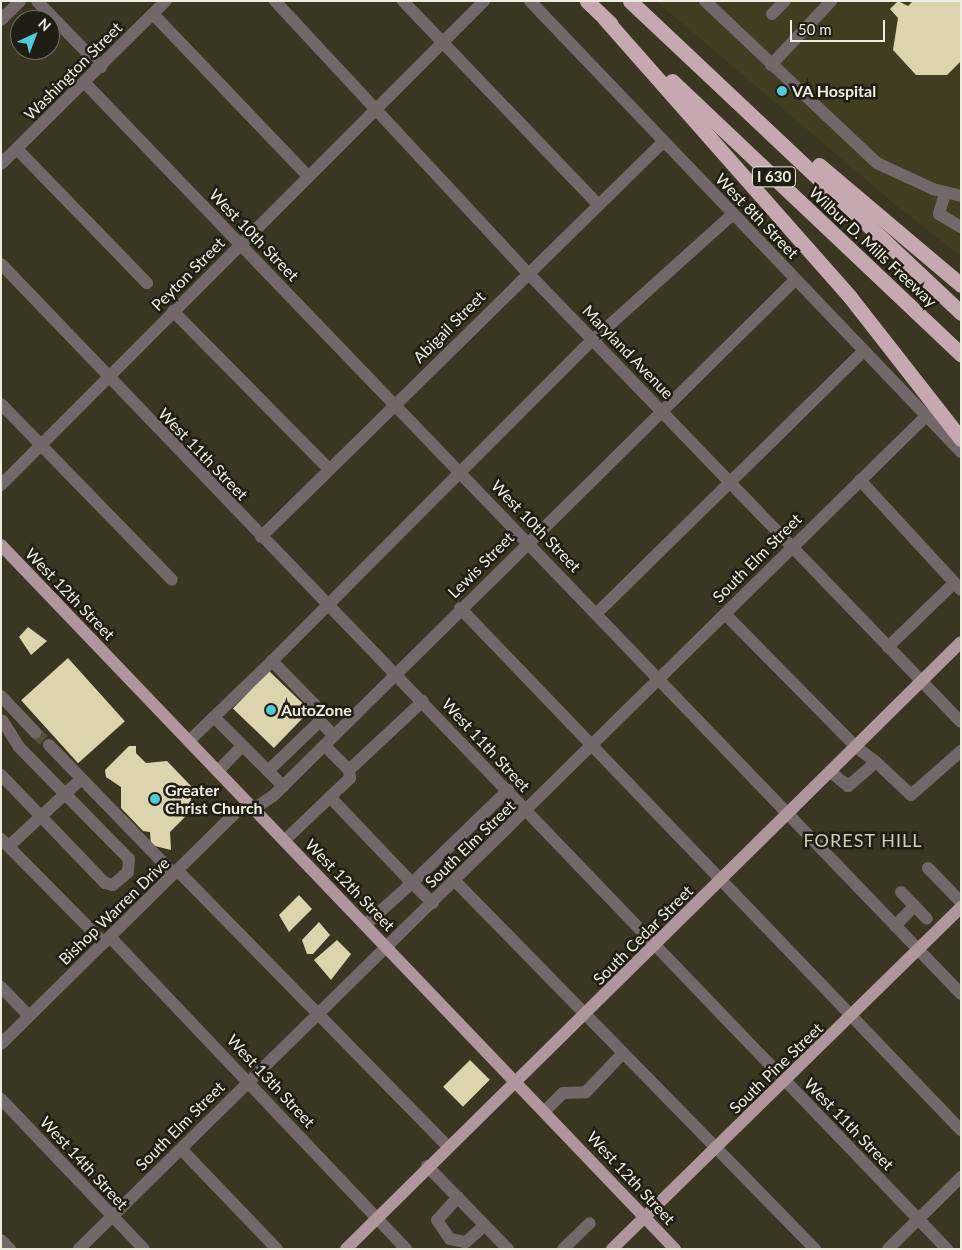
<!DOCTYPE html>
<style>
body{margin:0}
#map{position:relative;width:962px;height:1250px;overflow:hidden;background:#3a3621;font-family:Lato,sans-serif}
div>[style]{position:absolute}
.built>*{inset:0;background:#423d21}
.building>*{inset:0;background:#dbd4ac;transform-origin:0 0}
.minor-tunnel>*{height:12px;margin-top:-6px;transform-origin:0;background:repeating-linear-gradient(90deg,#55513e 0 12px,transparent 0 18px)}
.minor>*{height:12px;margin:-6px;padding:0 6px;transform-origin:6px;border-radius:6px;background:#736769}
.major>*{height:12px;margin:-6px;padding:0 6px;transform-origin:6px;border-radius:6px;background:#ae969c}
.highway>*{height:15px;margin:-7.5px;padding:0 7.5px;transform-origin:7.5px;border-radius:7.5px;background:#c6a9b0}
.dots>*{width:14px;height:14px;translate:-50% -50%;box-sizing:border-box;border:2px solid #1f1d14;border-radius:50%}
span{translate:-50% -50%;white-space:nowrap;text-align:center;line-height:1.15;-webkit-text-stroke:5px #1f1d14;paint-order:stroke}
.shield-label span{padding:1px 4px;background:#1f1d14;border:1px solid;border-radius:4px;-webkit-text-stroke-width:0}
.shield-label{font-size:15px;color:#efede0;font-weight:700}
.street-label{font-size:16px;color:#efede0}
.poi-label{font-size:16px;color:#efede0;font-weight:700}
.left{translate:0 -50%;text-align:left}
.neighbourhood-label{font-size:18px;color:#d2ceb4;letter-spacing:1px}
.frame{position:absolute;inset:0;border:2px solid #efede0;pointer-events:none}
.north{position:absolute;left:10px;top:10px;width:50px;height:50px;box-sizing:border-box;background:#1f1d14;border:1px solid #727066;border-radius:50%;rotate:43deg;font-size:14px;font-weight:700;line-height:20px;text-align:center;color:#efede0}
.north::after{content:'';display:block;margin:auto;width:18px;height:22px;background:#52cbd9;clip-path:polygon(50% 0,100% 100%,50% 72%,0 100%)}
.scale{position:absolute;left:790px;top:20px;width:95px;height:22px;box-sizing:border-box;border:2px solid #efede0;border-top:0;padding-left:6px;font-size:15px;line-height:18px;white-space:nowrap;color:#efede0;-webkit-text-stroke:4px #1f1d14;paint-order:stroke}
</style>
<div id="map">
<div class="built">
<div style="clip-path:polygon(656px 1px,961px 1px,961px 256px,898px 207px)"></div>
</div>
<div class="building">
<div style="clip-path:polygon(898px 1px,908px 6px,913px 1px,961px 1px,961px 61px,947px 75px,916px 75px,893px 50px,898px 18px,890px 9px)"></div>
<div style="clip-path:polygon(28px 627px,47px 641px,31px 655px,19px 637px)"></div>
<div style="left:68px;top:658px;width:85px;height:63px;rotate:48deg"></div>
<div style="left:269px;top:671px;width:57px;height:52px;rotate:44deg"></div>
<div style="clip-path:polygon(129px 746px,136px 746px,136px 753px,146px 763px,167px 761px,191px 786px,191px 811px,170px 832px,171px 850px,151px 845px,150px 832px,143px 831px,121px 808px,121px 787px,106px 777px,105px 770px)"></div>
<div style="clip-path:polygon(299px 895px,312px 909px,289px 932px,279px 915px)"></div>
<div style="clip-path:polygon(319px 922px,330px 935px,313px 954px,307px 954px,302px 940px)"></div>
<div style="clip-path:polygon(337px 940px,351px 954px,331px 980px,314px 960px)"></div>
<div style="left:470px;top:1060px;width:28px;height:38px;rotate:45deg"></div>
</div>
<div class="minor-tunnel">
<div style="left:35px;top:732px;width:19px;rotate:43deg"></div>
</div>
<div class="minor">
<div style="left:37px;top:1px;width:92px;rotate:45.9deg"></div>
<div style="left:275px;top:1px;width:370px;rotate:47.1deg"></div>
<div style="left:527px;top:272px;width:625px;rotate:46.04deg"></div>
<div style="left:403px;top:1px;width:280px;rotate:46.2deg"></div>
<div style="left:530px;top:1px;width:624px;rotate:46.3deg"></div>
<div style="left:705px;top:1px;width:236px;rotate:43.3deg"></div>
<div style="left:877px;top:163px;width:62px;rotate:24.9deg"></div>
<div style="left:933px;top:189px;width:29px;rotate:14deg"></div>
<div style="left:153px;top:14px;width:224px;rotate:46.3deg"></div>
<div style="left:772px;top:14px;width:18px;rotate:-45deg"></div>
<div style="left:1px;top:20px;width:27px;rotate:-45deg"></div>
<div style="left:771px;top:65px;width:88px;rotate:-46.8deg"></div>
<div style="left:85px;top:83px;width:1264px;rotate:46.12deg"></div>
<div style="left:17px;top:149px;width:187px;rotate:45.9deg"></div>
<div style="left:1px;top:164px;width:232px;rotate:-44.7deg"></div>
<div style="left:945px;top:193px;width:22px;rotate:106deg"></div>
<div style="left:939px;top:214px;width:26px;rotate:31deg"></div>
<div style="left:1px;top:264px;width:1366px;rotate:46.16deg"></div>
<div style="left:173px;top:311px;width:222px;rotate:45.4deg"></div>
<div style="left:1px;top:404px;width:245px;rotate:45.8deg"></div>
<div style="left:860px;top:480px;width:149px;rotate:47.4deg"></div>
<div style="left:1px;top:485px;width:684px;rotate:-45.06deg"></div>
<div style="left:261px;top:537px;width:564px;rotate:-44.5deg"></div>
<div style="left:460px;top:608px;width:724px;rotate:46.18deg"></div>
<div style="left:597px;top:613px;width:373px;rotate:-44.5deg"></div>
<div style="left:725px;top:614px;width:187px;rotate:45.4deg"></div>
<div style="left:856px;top:747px;width:25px;rotate:37deg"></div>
<div style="left:876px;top:762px;width:37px;rotate:139deg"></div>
<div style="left:848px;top:786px;width:22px;rotate:-141deg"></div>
<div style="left:888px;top:647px;width:92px;rotate:-44.1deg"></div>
<div style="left:1px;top:696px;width:50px;rotate:46.6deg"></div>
<div style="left:214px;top:717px;width:98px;rotate:45deg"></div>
<div style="left:334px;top:736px;width:21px;rotate:-133deg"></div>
<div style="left:320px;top:721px;width:17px;rotate:-107deg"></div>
<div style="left:315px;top:705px;width:62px;rotate:-134.3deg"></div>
<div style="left:272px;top:661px;width:442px;rotate:-45.1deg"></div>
<div style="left:584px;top:348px;width:200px;rotate:-42deg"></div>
<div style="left:189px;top:741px;width:115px;rotate:-43.9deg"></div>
<div style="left:49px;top:745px;width:180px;rotate:45.9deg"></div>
<div style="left:876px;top:762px;width:48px;rotate:43.3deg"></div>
<div style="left:911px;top:795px;width:67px;rotate:-41.3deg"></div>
<div style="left:349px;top:770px;width:101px;rotate:-43deg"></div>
<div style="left:218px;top:771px;width:35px;rotate:-46deg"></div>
<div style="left:268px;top:771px;width:72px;rotate:-43.9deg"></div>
<div style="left:1px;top:775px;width:150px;rotate:46.1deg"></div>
<div style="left:105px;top:883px;width:8px;rotate:14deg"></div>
<div style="left:113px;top:885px;width:20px;rotate:-41deg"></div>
<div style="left:128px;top:872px;width:13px;rotate:-86deg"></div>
<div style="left:129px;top:859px;width:157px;rotate:-134.5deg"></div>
<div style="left:19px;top:747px;width:31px;rotate:-122deg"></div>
<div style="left:330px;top:797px;width:119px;rotate:46.4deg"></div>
<div style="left:412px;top:883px;width:134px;rotate:-44.1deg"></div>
<div style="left:1px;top:839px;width:146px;rotate:45.3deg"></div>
<div style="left:285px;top:840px;width:90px;rotate:-43.6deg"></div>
<div style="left:350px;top:778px;width:8px;rotate:-97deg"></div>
<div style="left:349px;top:770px;width:35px;rotate:-135deg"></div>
<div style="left:9px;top:846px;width:98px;rotate:-42.9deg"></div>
<div style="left:928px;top:868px;width:47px;rotate:45.9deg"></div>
<div style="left:178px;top:871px;width:385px;rotate:45.6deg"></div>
<div style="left:455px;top:881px;width:515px;rotate:45.63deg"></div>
<div style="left:901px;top:892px;width:37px;rotate:46deg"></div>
<div style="left:365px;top:925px;width:63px;rotate:-41.8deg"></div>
<div style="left:412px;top:883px;width:29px;rotate:44deg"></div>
<div style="left:895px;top:926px;width:28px;rotate:-46deg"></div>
<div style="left:110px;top:937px;width:430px;rotate:46.5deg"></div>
<div style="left:1px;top:987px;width:40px;rotate:46deg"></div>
<div style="left:1px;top:1044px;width:330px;rotate:-44.6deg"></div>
<div style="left:236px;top:812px;width:23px;rotate:-15deg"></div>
<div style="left:258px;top:806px;width:18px;rotate:-34deg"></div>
<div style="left:273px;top:796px;width:734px;rotate:-44.67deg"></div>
<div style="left:1px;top:1099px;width:207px;rotate:46.4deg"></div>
<div style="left:545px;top:1111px;width:25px;rotate:-45deg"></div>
<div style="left:563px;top:1093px;width:23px;rotate:-2deg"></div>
<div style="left:586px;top:1092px;width:54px;rotate:-46.5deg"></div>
<div style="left:181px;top:1149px;width:139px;rotate:46.2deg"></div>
<div style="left:427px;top:1166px;width:116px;rotate:45.7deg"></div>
<div style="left:458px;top:1197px;width:31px;rotate:132deg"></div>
<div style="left:437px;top:1220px;width:23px;rotate:56deg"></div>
<div style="left:450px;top:1239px;width:16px;rotate:11deg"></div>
<div style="left:466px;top:1242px;width:25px;rotate:-42deg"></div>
<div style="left:1px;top:1240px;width:13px;rotate:45deg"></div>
<div style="left:79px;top:1249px;width:1187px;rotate:-44.52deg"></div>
<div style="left:563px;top:1249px;width:37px;rotate:-44deg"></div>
<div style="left:888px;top:1249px;width:103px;rotate:-44.6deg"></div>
</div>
<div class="major">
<div style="left:1px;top:545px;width:975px;rotate:46.25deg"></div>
<div style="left:346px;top:1249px;width:864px;rotate:-44.62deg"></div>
<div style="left:612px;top:1249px;width:489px;rotate:-44.4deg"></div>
</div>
<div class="highway">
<div style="left:587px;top:1px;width:33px;rotate:44deg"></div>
<div style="left:630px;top:1px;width:455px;rotate:43.3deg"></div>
<div style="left:605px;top:19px;width:371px;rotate:48.6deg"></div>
<div style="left:850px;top:297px;width:180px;rotate:52deg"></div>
<div style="left:672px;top:81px;width:398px;rotate:43.4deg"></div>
<div style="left:819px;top:165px;width:186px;rotate:40.2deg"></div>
</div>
<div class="dots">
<div style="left:782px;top:91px;background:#52cbd9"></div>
<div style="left:271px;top:710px;background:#52cbd9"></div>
<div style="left:155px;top:799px;background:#52cbd9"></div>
</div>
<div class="shield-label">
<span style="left:774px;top:177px">I 630</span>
</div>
<div class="street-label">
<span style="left:73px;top:71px;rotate:-45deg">Washington Street</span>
<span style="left:757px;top:216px;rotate:46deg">West 8th Street</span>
<span style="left:254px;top:235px;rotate:46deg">West 10th Street</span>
<span style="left:873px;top:247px;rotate:43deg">Wilbur D. Mills Freeway</span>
<span style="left:188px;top:274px;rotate:-45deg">Peyton Street</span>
<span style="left:449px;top:327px;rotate:-45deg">Abigail Street</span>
<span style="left:628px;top:352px;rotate:46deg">Maryland Avenue</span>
<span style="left:203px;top:454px;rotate:46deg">West 11th Street</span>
<span style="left:536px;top:526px;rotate:46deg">West 10th Street</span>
<span style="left:757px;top:558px;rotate:-45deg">South Elm Street</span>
<span style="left:481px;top:565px;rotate:-45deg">Lewis Street</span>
<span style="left:70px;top:594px;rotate:46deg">West 12th Street</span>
<span style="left:486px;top:745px;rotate:47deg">West 11th Street</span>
<span style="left:470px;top:844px;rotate:-44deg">South Elm Street</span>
<span style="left:350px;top:885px;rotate:46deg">West 12th Street</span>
<span style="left:114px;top:911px;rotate:-44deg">Bishop Warren Drive</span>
<span style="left:643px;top:935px;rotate:-45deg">South Cedar Street</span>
<span style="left:776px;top:1068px;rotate:-44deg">South Pine Street</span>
<span style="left:271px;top:1081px;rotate:47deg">West 13th Street</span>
<span style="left:849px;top:1124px;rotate:46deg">West 11th Street</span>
<span style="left:180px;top:1126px;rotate:-45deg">South Elm Street</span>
<span style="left:84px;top:1163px;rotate:47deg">West 14th Street</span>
<span style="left:631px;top:1178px;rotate:47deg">West 12th Street</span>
</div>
<div class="poi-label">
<span class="left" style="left:792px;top:91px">VA Hospital</span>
<span class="left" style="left:281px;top:710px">AutoZone</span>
<span class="left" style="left:165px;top:799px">Greater<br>Christ Church</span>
</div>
<div class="neighbourhood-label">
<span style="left:863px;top:840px">FOREST HILL</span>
</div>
<div class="frame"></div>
<div class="north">N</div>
<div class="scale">50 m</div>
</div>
